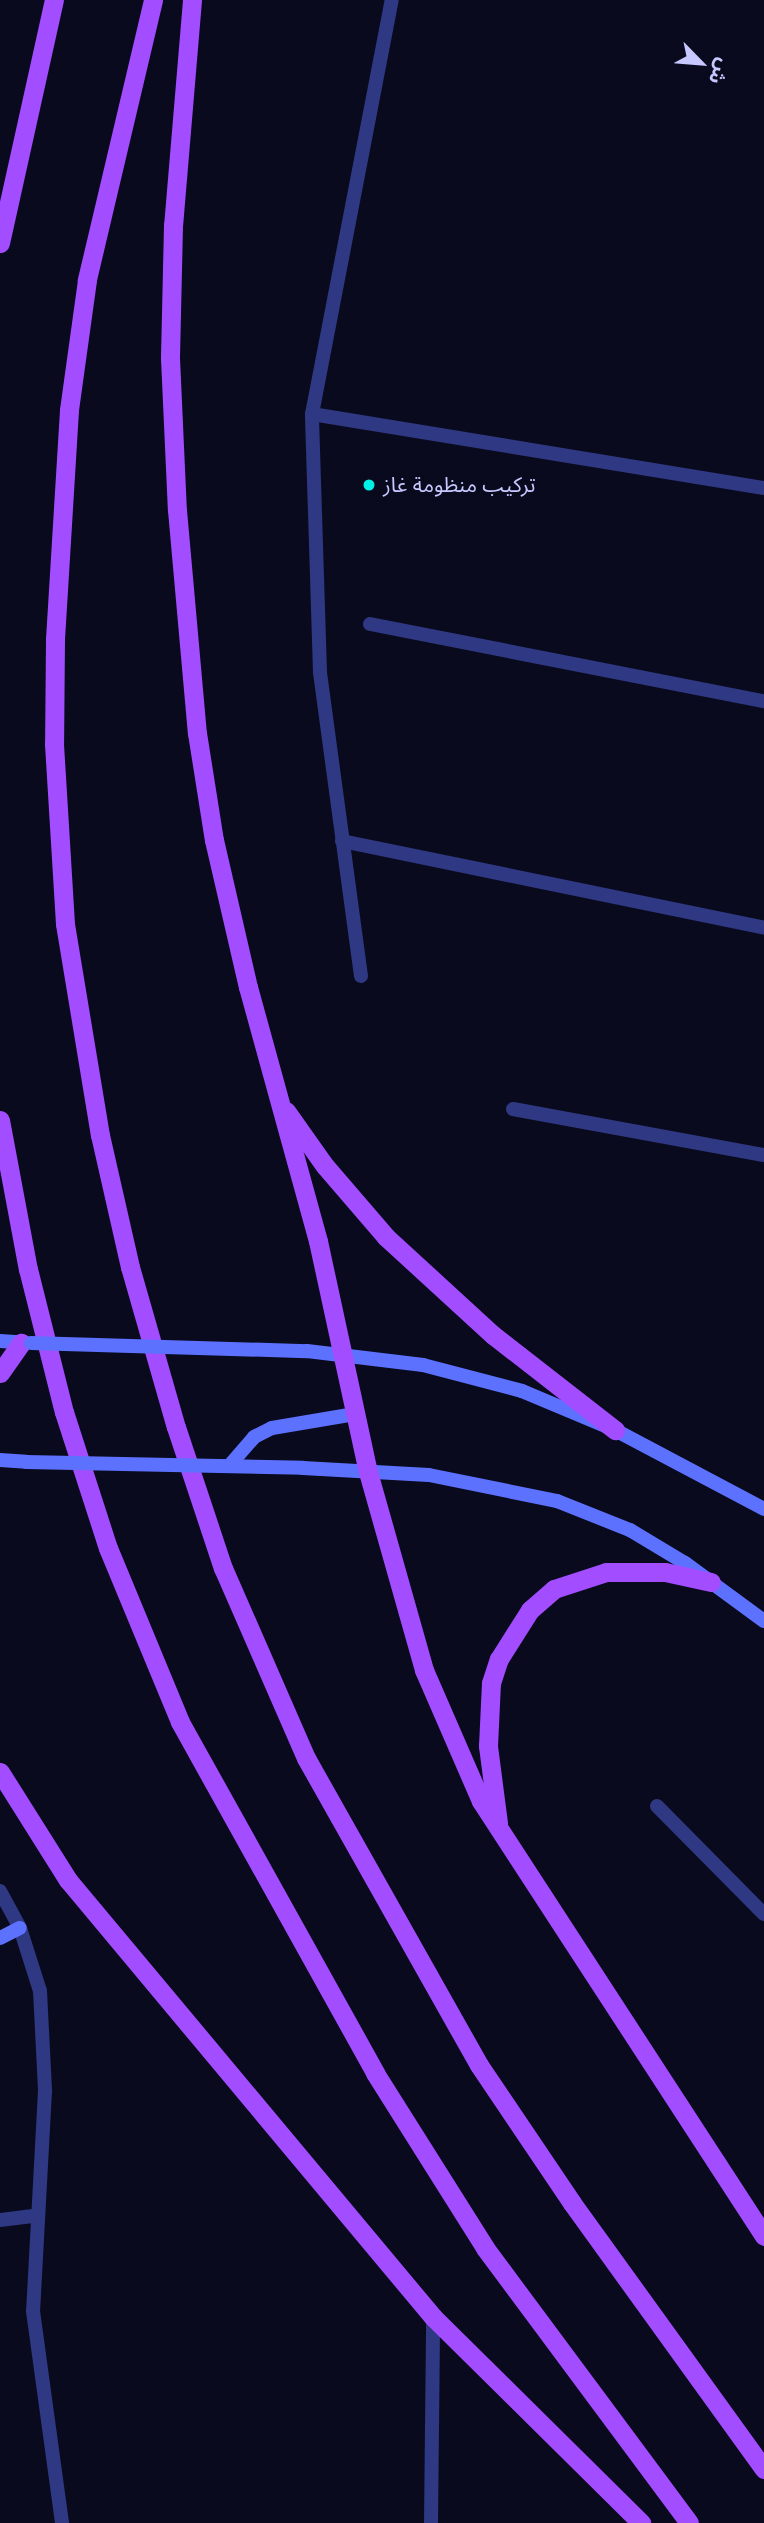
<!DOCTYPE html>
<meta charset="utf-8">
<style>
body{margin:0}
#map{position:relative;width:764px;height:2523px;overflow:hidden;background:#0a0a1e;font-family:Raleway,"Noto Sans Arabic",sans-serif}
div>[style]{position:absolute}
.minor>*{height:14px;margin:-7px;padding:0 7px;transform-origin:7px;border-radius:7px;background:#2f3882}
.secondary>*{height:14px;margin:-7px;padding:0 7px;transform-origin:7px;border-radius:7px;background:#5d71ff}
.primary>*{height:19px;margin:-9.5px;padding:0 9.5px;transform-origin:9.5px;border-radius:9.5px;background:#a24dff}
.secondary-bridge>*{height:14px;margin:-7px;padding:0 7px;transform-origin:7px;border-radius:7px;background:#5d71ff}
.dots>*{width:19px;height:19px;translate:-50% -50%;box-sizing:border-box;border:4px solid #0a0a1e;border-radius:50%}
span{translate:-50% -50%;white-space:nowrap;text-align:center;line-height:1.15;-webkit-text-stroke:7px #0a0a1e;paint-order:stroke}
.poi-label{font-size:21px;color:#c6c8ff}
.left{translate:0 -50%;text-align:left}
.north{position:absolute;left:666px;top:28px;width:70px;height:70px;-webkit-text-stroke:5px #0a0a1e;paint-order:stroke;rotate:115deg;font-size:19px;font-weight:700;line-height:28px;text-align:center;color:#c6c8ff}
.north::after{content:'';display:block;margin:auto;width:24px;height:32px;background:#c6c8ff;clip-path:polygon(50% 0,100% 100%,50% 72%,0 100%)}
</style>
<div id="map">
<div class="minor">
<div style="left:312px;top:414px;width:458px;rotate:9.3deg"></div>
<div style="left:370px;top:624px;width:401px;rotate:11.1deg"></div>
<div style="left:342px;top:841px;width:431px;rotate:11.6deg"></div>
<div style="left:361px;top:976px;width:307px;rotate:-97.7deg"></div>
<div style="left:320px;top:672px;width:258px;rotate:-91.8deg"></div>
<div style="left:312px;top:414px;width:422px;rotate:-79.1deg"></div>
<div style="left:513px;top:1109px;width:255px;rotate:10.4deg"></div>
<div style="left:657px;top:1806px;width:152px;rotate:45.3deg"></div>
<div style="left:0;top:1891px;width:42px;rotate:61.6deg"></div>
<div style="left:20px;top:1928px;width:66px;rotate:72.4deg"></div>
<div style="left:40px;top:1991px;width:100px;rotate:87.1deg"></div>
<div style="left:45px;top:2091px;width:220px;rotate:93.1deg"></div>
<div style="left:33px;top:2311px;width:214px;rotate:82.2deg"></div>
<div style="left:0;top:2220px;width:35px;rotate:-7deg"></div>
<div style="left:431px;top:2523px;width:206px;rotate:-89.4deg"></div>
</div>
<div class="secondary">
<div style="left:0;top:1341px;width:26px;rotate:4deg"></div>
<div style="left:307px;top:1351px;width:117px;rotate:6.9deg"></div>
<div style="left:423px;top:1365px;width:102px;rotate:14.7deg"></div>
<div style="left:522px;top:1391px;width:101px;rotate:22.8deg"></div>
<div style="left:615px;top:1430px;width:169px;rotate:27.9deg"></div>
<div style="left:0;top:1460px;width:26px;rotate:4deg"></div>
<div style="left:229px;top:1466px;width:38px;rotate:-49deg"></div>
<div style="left:254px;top:1437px;width:20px;rotate:-27deg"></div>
<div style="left:272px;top:1428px;width:84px;rotate:-9.6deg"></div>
<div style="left:303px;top:1468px;width:126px;rotate:3.2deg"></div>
<div style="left:429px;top:1475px;width:131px;rotate:11.5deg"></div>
<div style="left:557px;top:1501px;width:79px;rotate:21.7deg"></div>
<div style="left:630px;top:1530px;width:64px;rotate:31deg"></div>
<div style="left:685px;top:1563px;width:98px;rotate:36.3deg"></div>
<div style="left:0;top:1938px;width:22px;rotate:-27deg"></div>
</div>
<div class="primary">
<div style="left:153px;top:0;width:288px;rotate:103.3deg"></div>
<div style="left:87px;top:280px;width:131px;rotate:97.9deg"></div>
<div style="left:69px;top:410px;width:229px;rotate:93.5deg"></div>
<div style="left:55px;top:639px;width:105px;rotate:90.5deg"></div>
<div style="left:54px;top:744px;width:180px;rotate:86.5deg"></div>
<div style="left:65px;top:924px;width:214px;rotate:80.6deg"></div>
<div style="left:100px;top:1135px;width:135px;rotate:77.2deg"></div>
<div style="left:130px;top:1267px;width:166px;rotate:74deg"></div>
<div style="left:176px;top:1427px;width:149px;rotate:71.6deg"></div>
<div style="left:223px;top:1568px;width:207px;rotate:66.4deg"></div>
<div style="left:306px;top:1758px;width:352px;rotate:60.6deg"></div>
<div style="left:479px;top:2065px;width:166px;rotate:56deg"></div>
<div style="left:572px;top:2203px;width:328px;rotate:54.2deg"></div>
<div style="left:192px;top:0;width:226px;rotate:94.8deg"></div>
<div style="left:173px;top:225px;width:133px;rotate:91.3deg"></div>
<div style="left:170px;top:358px;width:152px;rotate:87.4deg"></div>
<div style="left:177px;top:510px;width:224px;rotate:84.9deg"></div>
<div style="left:197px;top:733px;width:108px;rotate:81deg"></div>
<div style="left:214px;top:840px;width:151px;rotate:77deg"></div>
<div style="left:248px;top:987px;width:263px;rotate:74.6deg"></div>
<div style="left:318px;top:1241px;width:236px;rotate:77.8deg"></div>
<div style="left:368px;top:1472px;width:206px;rotate:74.2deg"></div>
<div style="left:424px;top:1670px;width:143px;rotate:66.5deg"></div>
<div style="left:481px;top:1801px;width:519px;rotate:56.95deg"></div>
<div style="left:0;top:243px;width:249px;rotate:-77.5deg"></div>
<div style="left:286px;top:1111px;width:67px;rotate:54.7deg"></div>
<div style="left:325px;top:1166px;width:94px;rotate:49.3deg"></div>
<div style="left:386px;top:1237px;width:145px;rotate:42.5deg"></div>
<div style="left:493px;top:1335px;width:155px;rotate:37.9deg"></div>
<div style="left:0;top:1120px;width:152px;rotate:79.4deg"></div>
<div style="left:28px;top:1269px;width:147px;rotate:75.9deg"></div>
<div style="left:64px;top:1412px;width:143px;rotate:72.1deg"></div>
<div style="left:108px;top:1548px;width:188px;rotate:67.5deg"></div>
<div style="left:180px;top:1722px;width:402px;rotate:60.9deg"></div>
<div style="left:375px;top:2073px;width:207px;rotate:57.8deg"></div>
<div style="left:485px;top:2248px;width:342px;rotate:53.4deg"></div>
<div style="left:0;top:1373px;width:37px;rotate:-55deg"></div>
<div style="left:0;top:1772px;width:128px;rotate:57.8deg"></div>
<div style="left:68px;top:1880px;width:569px;rotate:50.13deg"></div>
<div style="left:433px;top:2317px;width:293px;rotate:44.7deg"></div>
<div style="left:498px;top:1823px;width:78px;rotate:-97.4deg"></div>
<div style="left:488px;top:1746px;width:63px;rotate:-87.3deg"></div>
<div style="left:491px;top:1683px;width:25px;rotate:-72deg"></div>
<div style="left:499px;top:1659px;width:58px;rotate:-57.7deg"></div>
<div style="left:530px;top:1610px;width:32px;rotate:-41deg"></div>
<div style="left:554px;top:1589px;width:55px;rotate:-18.1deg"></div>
<div style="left:606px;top:1572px;width:59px"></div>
<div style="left:665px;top:1572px;width:47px;rotate:12.3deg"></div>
</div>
<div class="secondary-bridge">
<div style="left:31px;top:1343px;width:276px;rotate:1.7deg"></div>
<div style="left:26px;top:1462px;width:277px;rotate:1.2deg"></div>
</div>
<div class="dots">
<div style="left:369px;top:485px;background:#00f1e6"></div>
</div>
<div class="poi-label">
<span class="left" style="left:383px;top:485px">تركيب منظومة غاز</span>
</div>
<div class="north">ش</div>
</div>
